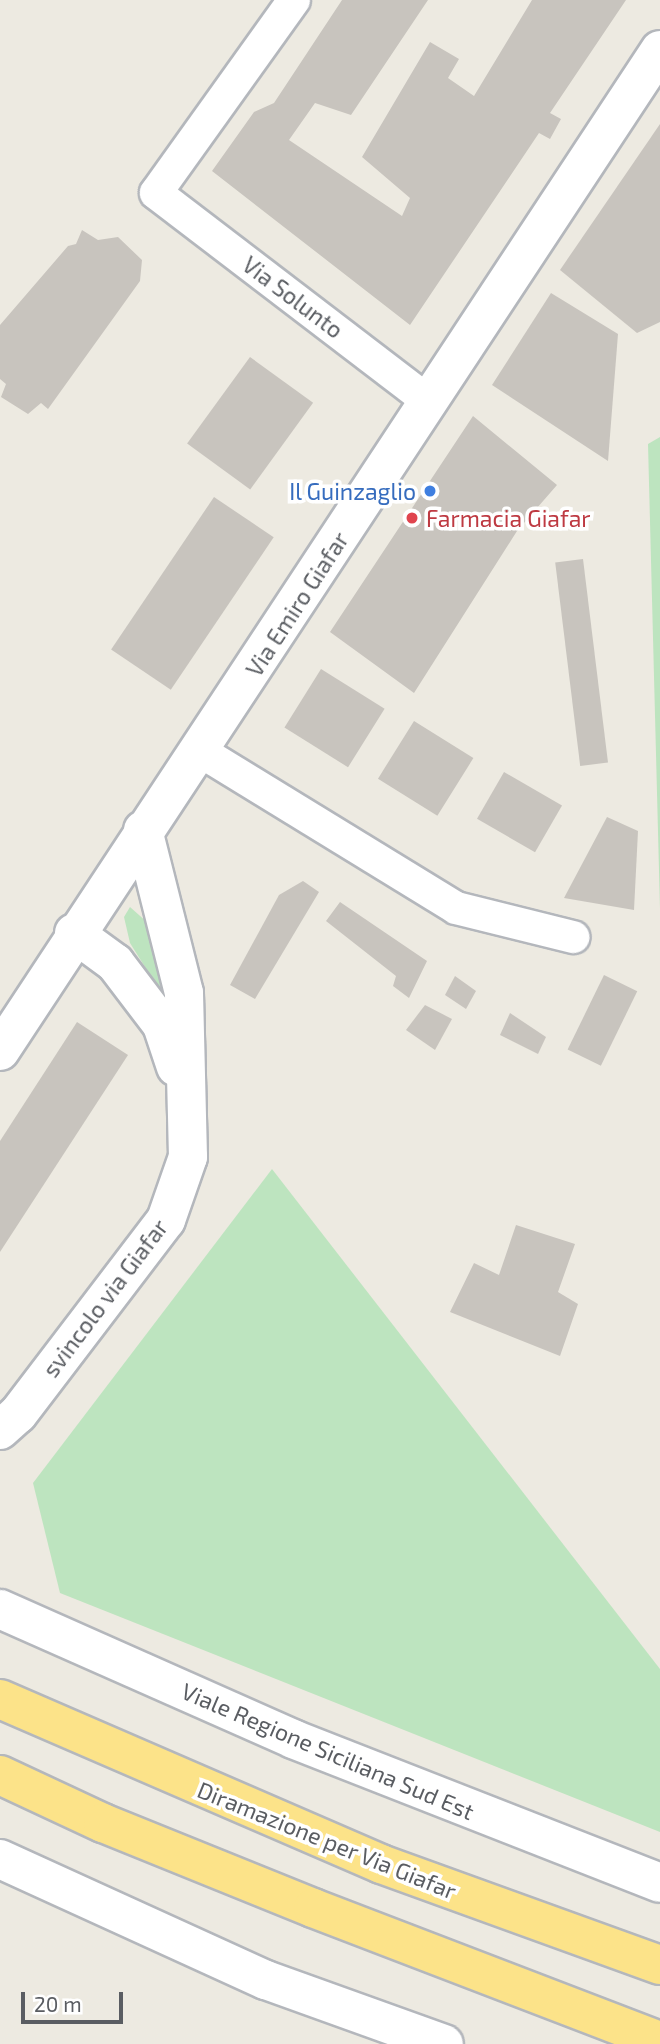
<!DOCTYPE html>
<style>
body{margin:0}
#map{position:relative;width:660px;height:2044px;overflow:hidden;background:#edeae1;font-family:"Exo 2",sans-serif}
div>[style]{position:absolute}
.green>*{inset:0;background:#bde4bf}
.building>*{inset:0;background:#c8c4be;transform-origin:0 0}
.roads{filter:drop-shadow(2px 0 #b4b7bc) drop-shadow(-2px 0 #b4b7bc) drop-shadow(0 2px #b4b7bc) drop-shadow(0 -2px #b4b7bc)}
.street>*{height:32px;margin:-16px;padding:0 16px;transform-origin:16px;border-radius:16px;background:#fff}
.secondary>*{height:38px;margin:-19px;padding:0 19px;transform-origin:19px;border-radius:19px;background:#fff}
.highway>*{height:38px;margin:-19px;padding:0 19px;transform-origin:19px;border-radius:19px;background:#fce389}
.dots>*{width:19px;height:19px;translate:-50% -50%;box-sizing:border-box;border:4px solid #fff;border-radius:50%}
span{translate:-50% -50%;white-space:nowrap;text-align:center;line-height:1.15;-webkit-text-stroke:7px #fff;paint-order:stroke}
.street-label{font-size:23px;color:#5a5d62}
.shop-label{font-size:23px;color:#366cbe}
.right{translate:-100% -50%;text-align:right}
.health-label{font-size:23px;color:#be3a42}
.left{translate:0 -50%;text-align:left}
.scale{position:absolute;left:21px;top:1992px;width:102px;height:32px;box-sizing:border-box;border:4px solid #5a5d62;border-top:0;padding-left:9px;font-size:21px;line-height:24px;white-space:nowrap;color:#5a5d62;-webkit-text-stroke:5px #fff;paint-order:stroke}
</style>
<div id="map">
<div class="green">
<div style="clip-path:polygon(660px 437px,660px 909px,648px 444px)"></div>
<div style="clip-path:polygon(130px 907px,148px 923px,165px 975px,165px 999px,130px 943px,124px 917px)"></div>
<div style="clip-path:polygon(272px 1169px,660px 1669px,660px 1832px,60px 1593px,33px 1483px)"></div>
</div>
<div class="building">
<div style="clip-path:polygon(342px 0,428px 0,351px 115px,315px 103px,289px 140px,402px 216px,410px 198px,362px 157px,430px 42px,459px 59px,448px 78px,474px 96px,532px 0,626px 0,550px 113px,561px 119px,550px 139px,539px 133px,410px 325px,212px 171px,254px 112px,274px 103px)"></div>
<div style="clip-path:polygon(660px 124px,660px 322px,637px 333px,560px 270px)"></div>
<div style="clip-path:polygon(82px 230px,98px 240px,118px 237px,142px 260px,140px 281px,48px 409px,41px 403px,28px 414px,1px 397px,6px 384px,0 379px,0 325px,68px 246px,76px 244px)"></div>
<div style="clip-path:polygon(551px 293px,618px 334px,608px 461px,492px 385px)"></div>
<div style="left:250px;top:357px;width:78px;height:107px;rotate:36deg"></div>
<div style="clip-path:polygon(473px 416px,557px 485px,517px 531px,414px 693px,330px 632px)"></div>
<div style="left:214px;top:497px;width:72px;height:184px;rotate:34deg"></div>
<div style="left:583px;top:559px;width:205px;height:28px;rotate:83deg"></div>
<div style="left:321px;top:669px;width:75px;height:69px;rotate:32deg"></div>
<div style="left:414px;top:721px;width:70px;height:68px;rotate:32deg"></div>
<div style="left:504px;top:772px;width:67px;height:54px;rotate:30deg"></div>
<div style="clip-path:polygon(607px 817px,638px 831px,634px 910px,564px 898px)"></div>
<div style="clip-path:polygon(303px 881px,319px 892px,255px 999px,230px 985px,279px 895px)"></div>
<div style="clip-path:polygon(340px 902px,427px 961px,409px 998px,393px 986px,396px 976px,326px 921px)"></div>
<div style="left:604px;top:975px;width:37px;height:83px;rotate:26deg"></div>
<div style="clip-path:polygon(455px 976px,476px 991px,466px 1009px,445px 995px)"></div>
<div style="clip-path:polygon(425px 1005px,452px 1019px,435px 1050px,406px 1030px)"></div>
<div style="clip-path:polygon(510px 1013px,546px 1037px,538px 1054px,500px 1035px)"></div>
<div style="clip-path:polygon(77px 1022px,128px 1055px,0 1252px,0 1141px)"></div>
<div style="clip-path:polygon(516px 1225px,575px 1244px,558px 1292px,578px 1304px,560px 1356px,450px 1312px,474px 1263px,499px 1275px)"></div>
</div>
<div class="roads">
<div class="street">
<div style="left:294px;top:0;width:237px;rotate:125.6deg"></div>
<div style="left:156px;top:193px;width:344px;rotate:37.4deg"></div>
<div style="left:200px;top:751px;width:300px;rotate:31.5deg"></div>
<div style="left:456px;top:908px;width:121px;rotate:13.9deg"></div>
</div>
<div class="secondary">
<div style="left:74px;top:933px;width:51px;rotate:36.2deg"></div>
<div style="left:115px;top:963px;width:78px;rotate:52.8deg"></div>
<div style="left:162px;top:1025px;width:44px;rotate:71.6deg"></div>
<div style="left:0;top:1051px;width:1199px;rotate:-56.6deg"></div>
<div style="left:0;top:1430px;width:24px;rotate:-42deg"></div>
<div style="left:18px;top:1414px;width:244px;rotate:-52.7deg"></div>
<div style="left:166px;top:1220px;width:67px;rotate:-70.8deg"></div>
<div style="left:188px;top:1157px;width:164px;rotate:-91.4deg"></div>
<div style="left:184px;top:993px;width:168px;rotate:-104.1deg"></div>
<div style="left:0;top:1609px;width:321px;rotate:23.9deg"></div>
<div style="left:293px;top:1739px;width:394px;rotate:21.4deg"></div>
<div style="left:0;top:1859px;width:292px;rotate:24.5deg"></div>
<div style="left:266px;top:1980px;width:189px;rotate:19.8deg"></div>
</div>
<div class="highway">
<div style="left:0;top:1699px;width:415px;rotate:23.4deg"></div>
<div style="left:381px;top:1864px;width:297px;rotate:19.9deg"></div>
<div style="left:0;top:1775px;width:114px;rotate:25deg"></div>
<div style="left:103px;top:1823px;width:227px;rotate:22deg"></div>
<div style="left:313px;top:1908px;width:372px;rotate:21deg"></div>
</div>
</div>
<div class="dots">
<div style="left:430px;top:491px;background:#3f7fe0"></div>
<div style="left:412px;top:518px;background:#e0444e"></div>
</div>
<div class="street-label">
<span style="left:293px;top:297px;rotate:37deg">Via Solunto</span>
<span style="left:297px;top:604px;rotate:-57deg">Via Emiro Giafar</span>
<span style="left:105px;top:1298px;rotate:-53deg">svincolo via Giafar</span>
<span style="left:328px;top:1751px;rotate:23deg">Viale Regione Siciliana Sud Est</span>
<span style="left:327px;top:1840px;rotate:22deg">Diramazione per Via Giafar</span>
</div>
<div class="shop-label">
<span class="right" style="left:416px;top:491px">Il Guinzaglio</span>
</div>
<div class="health-label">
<span class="left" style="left:426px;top:518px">Farmacia Giafar</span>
</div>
<div class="scale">20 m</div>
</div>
